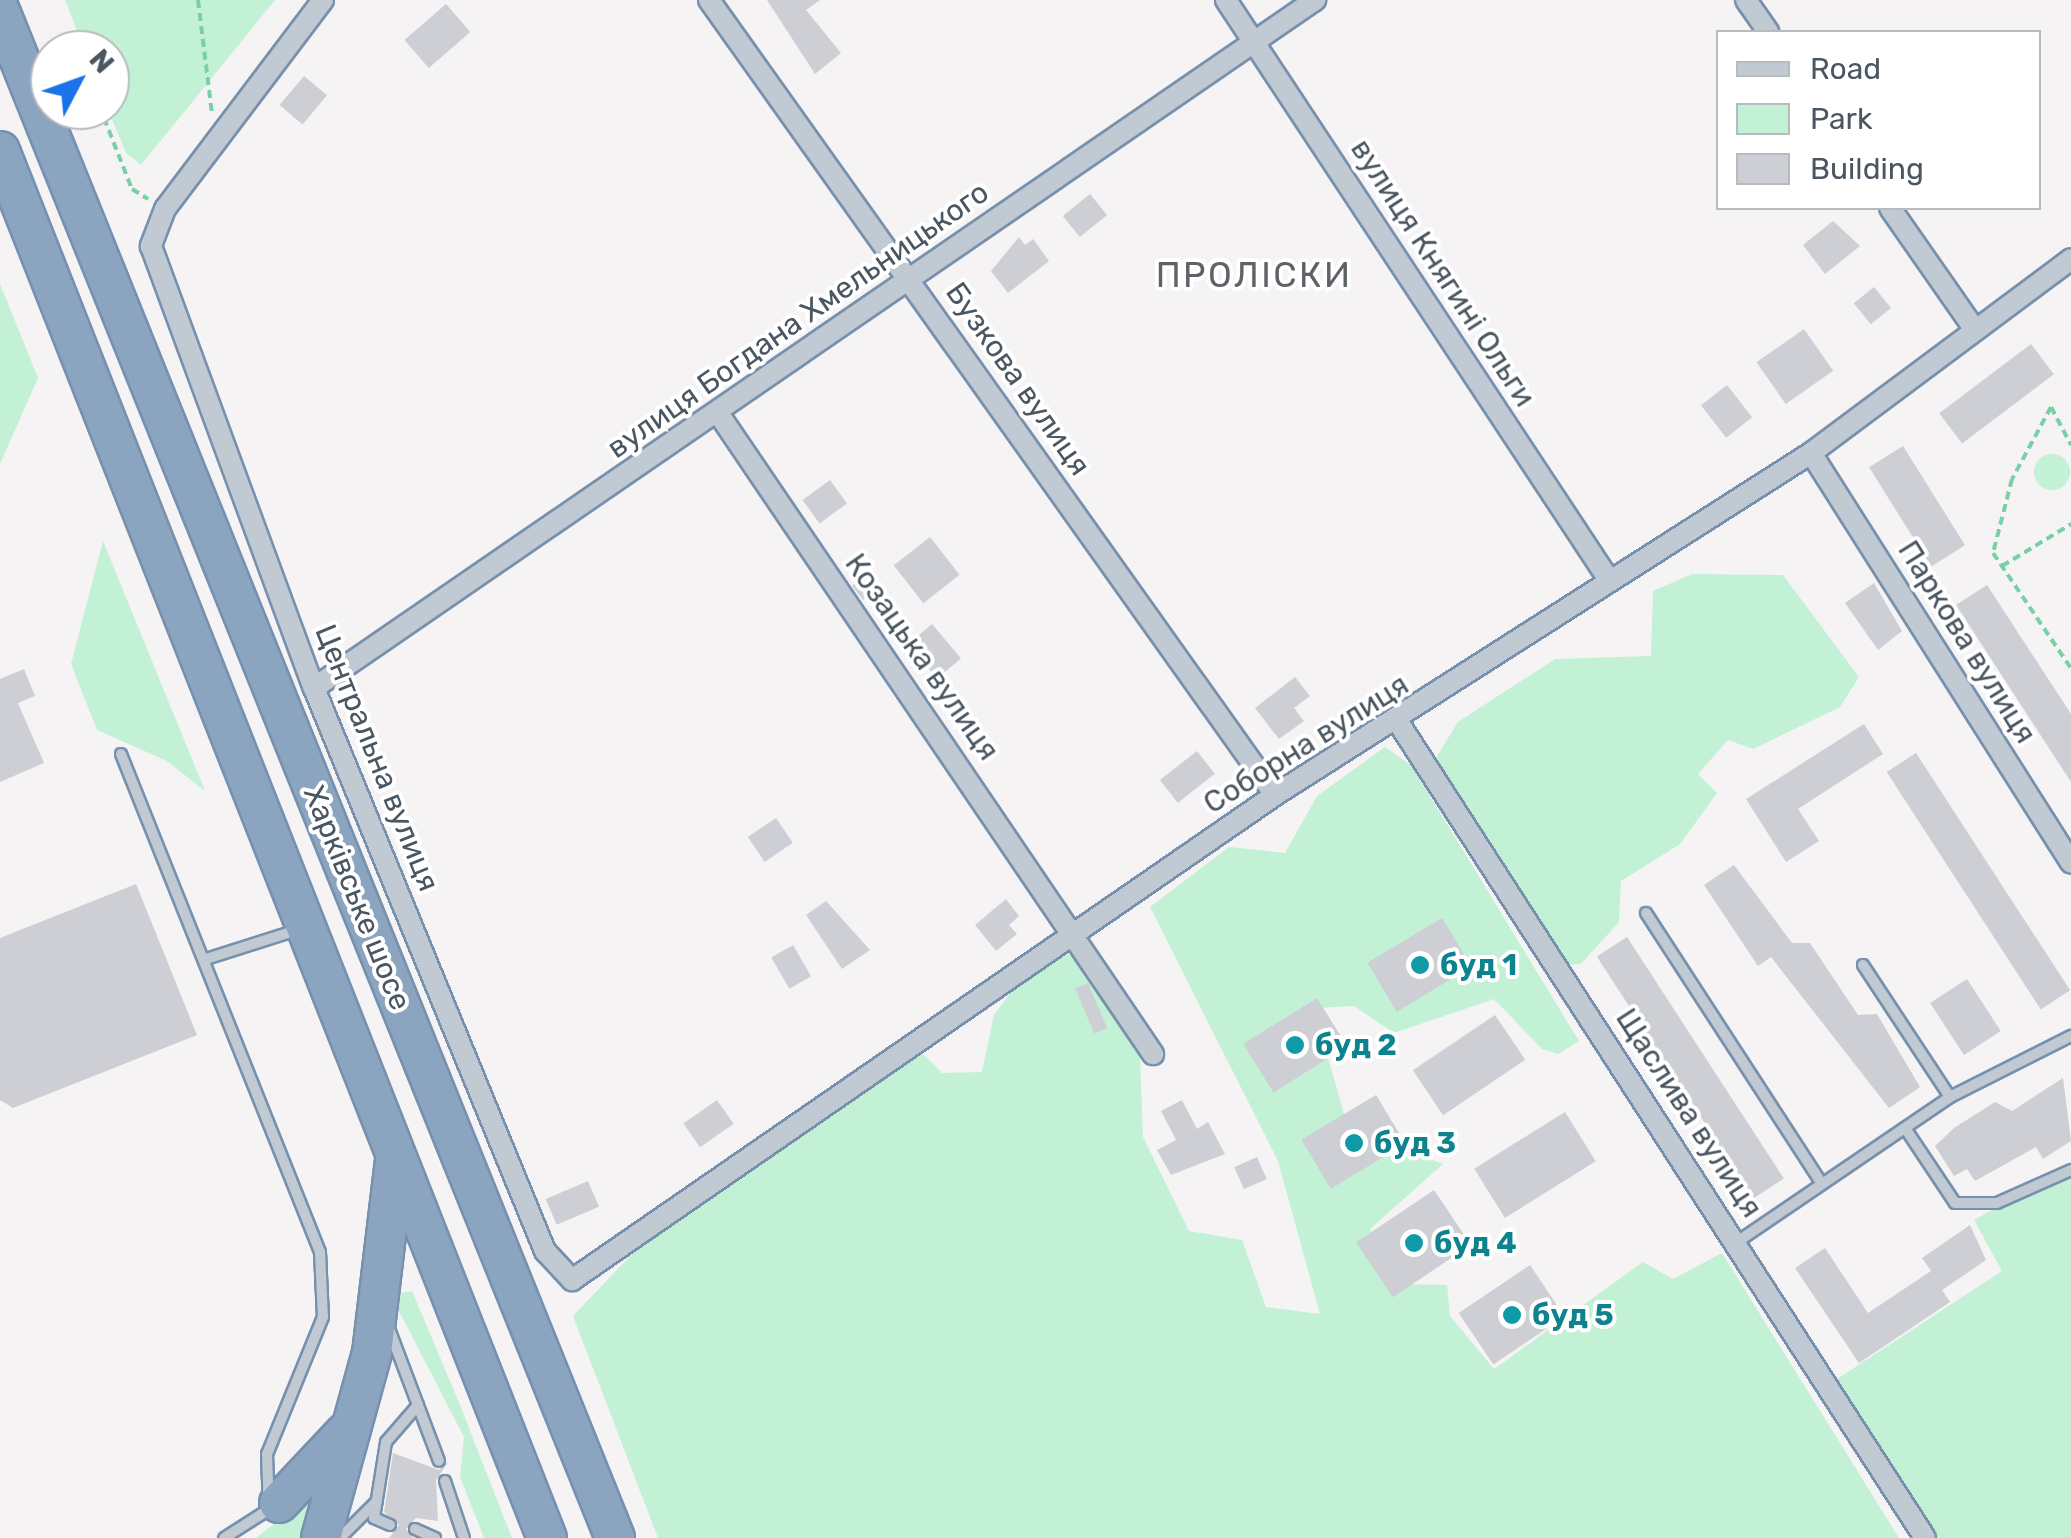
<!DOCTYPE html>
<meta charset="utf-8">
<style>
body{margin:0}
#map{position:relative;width:2071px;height:1538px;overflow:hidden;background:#f5f3f3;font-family:Rubik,sans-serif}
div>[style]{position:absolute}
.green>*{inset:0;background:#c3f1d5}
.round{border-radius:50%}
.building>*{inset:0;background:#cdcfd5;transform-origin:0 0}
.path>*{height:4px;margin-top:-2px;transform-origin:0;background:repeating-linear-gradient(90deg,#7ad0a6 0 8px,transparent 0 13px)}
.roads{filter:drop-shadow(2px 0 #7690ad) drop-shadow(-2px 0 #7690ad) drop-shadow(0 2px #7690ad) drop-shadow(0 -2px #7690ad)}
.lane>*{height:10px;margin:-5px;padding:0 5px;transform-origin:5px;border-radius:5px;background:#c1cad2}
.street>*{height:20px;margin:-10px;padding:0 10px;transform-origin:10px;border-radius:10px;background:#c1cad2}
.highway>*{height:38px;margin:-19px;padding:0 19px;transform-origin:19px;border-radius:19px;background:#8ba5c1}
.dots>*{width:28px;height:28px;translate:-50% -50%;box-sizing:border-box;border:5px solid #fff;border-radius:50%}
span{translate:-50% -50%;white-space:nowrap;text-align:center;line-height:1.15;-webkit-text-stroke:8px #fff;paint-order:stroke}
.street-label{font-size:30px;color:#4a5661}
.culture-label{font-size:30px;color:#0d838f;font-weight:700}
.left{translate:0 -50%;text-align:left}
.quarter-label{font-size:35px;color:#5f6368;letter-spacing:2.5px}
.legend{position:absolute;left:1716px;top:30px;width:325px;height:180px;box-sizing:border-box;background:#fff;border:2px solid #b7bbc0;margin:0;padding:12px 18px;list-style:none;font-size:30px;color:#4a5661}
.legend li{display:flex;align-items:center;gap:20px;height:50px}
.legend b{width:50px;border:2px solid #b7bbc0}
.north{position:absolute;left:30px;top:30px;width:100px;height:100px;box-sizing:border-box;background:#fff;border:2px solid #b7bbc0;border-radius:50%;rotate:49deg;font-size:28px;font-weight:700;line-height:40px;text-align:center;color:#4a5661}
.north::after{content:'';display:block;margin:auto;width:35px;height:45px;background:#1a73e8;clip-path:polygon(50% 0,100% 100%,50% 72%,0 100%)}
</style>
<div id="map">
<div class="green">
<div style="clip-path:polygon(65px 0,275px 0,141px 165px,126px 153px,108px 110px,110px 50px,85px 50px)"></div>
<div style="clip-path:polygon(0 284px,38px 378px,0 464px)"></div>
<div class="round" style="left:2034px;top:454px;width:36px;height:36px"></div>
<div style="clip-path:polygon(103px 541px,205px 791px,167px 761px,97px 730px,71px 664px)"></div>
<div style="clip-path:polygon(1692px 574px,1783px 575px,1859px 677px,1840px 707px,1753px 749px,1728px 740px,1698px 774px,1717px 793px,1680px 844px,1621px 881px,1619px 922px,1581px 964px,1561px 965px,1434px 761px,1458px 722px,1555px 659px,1651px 656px,1653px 591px)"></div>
<div style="clip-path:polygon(1385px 747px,1411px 765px,1579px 1041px,1558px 1054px,1542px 1049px,1494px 999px,1394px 1033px,1354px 1006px,1299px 1009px,1329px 1061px,1356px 1156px,1390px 1144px,1443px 1164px,1370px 1229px,1408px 1284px,1447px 1285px,1450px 1316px,1494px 1369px,1643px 1262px,1673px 1279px,1722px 1253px,1899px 1538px,658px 1538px,573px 1316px,636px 1250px,921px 1052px,942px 1073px,982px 1072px,994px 1015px,1017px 984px,1067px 954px,1086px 963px,1140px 1057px,1143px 1137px,1189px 1231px,1242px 1240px,1266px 1307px,1320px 1314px,1278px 1161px,1150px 907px,1229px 847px,1285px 853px,1317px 796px)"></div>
<div style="clip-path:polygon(2071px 1166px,2071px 1538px,1931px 1538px,1831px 1383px,2002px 1271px,1974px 1220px)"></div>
<div style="clip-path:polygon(412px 1291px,458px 1400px,512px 1538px,484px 1538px,460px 1477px,464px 1437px,399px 1311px,395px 1294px)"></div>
<div style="clip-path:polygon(320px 1492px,302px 1538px,256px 1538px,311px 1495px)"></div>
</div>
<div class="building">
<div style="clip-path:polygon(767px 0,820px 0,806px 10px,841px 53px,815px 74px)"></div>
<div style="left:446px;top:4px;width:37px;height:55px;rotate:49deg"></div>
<div style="left:304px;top:76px;width:30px;height:38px;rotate:40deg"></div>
<div style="left:1090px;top:194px;width:27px;height:35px;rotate:51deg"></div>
<div style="clip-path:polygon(1833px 221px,1860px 246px,1825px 274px,1803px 245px)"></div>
<div style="clip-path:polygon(1019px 237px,1025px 245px,1033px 239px,1049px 261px,1008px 293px,991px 271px)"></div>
<div style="left:1874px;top:287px;width:27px;height:26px;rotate:51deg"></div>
<div style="left:1804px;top:329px;width:51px;height:58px;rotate:55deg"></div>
<div style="left:2031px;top:344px;width:38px;height:115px;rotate:53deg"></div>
<div style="left:1727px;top:385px;width:41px;height:33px;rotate:52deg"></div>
<div style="left:1903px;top:446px;width:117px;height:40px;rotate:58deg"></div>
<div style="left:830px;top:480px;width:29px;height:34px;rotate:54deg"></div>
<div style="left:930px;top:537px;width:48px;height:46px;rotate:52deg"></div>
<div style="left:867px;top:574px;width:18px;height:19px;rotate:52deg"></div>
<div style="clip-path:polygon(1874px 583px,1902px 631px,1878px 650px,1845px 603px)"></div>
<div style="clip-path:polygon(1987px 585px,2071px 714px,2071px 782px,1956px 605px)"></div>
<div style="left:932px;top:624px;width:45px;height:31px;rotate:50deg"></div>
<div style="clip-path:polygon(24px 669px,35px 696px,18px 703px,44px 763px,0 782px,0 679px)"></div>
<div style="clip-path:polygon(1295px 677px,1310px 696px,1294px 708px,1304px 721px,1279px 739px,1255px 708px)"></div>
<div style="clip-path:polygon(1864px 724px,1883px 754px,1798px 809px,1819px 841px,1786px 862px,1746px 799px)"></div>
<div style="left:1197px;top:751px;width:29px;height:47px;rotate:52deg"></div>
<div style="left:1916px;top:753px;width:283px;height:35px;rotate:57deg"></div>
<div style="left:776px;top:818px;width:30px;height:34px;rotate:56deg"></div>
<div style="clip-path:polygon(1734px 865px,1792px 943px,1810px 943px,1858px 1015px,1877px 1014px,1920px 1087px,1889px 1108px,1771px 957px,1758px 966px,1704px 885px)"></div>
<div style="clip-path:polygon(136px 884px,197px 1035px,13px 1108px,0 1100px,0 938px)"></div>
<div style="clip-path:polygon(1006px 899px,1019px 916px,1009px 925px,1017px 934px,996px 951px,975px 925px)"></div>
<div style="clip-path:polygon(826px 901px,870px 950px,842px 969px,806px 915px)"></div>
<div style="left:1442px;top:918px;width:57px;height:87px;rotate:59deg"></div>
<div style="left:1627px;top:937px;width:288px;height:36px;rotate:57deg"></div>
<div style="left:793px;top:945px;width:36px;height:25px;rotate:60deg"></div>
<div style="left:1967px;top:979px;width:62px;height:44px;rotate:57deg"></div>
<div style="left:1088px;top:983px;width:49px;height:14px;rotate:67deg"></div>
<div style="left:1317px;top:998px;width:57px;height:87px;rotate:58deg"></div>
<div style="left:1495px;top:1015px;width:54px;height:99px;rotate:56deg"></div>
<div style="clip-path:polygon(2063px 1078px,2071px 1141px,2043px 1159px,2036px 1147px,1975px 1181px,1967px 1169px,1954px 1176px,1935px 1146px,1954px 1128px,1995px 1102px,2012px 1111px)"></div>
<div style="left:1376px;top:1095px;width:57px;height:87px;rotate:59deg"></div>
<div style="left:717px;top:1100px;width:29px;height:41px;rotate:55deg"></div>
<div style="clip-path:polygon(1182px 1100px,1197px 1129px,1208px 1122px,1225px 1154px,1171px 1175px,1157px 1150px,1176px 1140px,1161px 1111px)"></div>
<div style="left:1565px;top:1112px;width:58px;height:107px;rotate:58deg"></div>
<div style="left:1257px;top:1157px;width:24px;height:25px;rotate:66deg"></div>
<div style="left:588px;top:1181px;width:28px;height:46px;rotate:67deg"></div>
<div style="left:1434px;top:1190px;width:66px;height:94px;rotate:56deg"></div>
<div style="clip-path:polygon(1970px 1225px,1986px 1260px,1942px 1290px,1950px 1302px,1859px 1363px,1795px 1268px,1825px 1248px,1868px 1313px,1931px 1271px,1922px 1258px)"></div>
<div style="left:1530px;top:1265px;width:62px;height:86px;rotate:56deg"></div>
<div style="clip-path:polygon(393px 1453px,439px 1470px,448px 1462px,436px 1480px,438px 1521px,416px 1518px,406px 1529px,413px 1538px,389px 1538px,399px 1525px,384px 1512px)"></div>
</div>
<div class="path">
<div style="left:198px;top:0;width:115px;rotate:83deg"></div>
<div style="left:104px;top:118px;width:76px;rotate:68.5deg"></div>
<div style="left:132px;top:189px;width:19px;rotate:32deg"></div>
<div style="left:2051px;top:407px;width:82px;rotate:118.4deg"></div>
<div style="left:2012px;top:479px;width:76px;rotate:104.4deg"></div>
<div style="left:1993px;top:553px;width:139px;rotate:55.9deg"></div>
<div style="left:2051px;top:407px;width:43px;rotate:62.2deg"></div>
<div style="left:2002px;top:566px;width:81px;rotate:-31.3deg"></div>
</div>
<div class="roads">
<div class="lane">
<div style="left:121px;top:754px;width:536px;rotate:68.22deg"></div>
<div style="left:320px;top:1252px;width:65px;rotate:87.4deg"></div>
<div style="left:323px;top:1317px;width:148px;rotate:112.2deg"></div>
<div style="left:267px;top:1454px;width:36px;rotate:88deg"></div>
<div style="left:268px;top:1490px;width:17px;rotate:50deg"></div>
<div style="left:279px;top:1503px;width:65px;rotate:147.5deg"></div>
<div style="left:1646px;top:913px;width:323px;rotate:57deg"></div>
<div style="left:206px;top:959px;width:99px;rotate:-17.7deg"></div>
<div style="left:1863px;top:965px;width:158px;rotate:56.6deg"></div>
<div style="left:1905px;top:1128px;width:90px;rotate:56.3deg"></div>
<div style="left:1955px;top:1203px;width:42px"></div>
<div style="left:1997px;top:1203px;width:81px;rotate:-24deg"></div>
<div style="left:1737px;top:1242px;width:258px;rotate:-34.2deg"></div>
<div style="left:1950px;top:1097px;width:136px;rotate:-26.8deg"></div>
<div style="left:388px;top:1326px;width:144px;rotate:69.3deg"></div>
<div style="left:445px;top:1481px;width:60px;rotate:71.6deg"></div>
<div style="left:390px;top:1525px;width:17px;rotate:-156deg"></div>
<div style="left:374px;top:1518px;width:77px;rotate:-81deg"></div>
<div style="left:386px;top:1442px;width:49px;rotate:-49.1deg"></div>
<div style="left:415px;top:1529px;width:22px;rotate:24deg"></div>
<div style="left:340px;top:1538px;width:52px;rotate:-45deg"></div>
</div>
<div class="street">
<div style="left:323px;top:0;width:262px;rotate:127.1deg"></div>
<div style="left:165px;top:209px;width:40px;rotate:111deg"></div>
<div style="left:151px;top:246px;width:471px;rotate:69.8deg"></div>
<div style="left:314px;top:688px;width:609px;rotate:67.69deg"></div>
<div style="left:545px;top:1251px;width:40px;rotate:47deg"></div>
<div style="left:572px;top:1280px;width:854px;rotate:-34.6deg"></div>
<div style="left:1275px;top:795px;width:636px;rotate:-32.54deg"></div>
<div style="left:1811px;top:453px;width:324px;rotate:-36.7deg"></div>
<div style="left:709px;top:0;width:976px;rotate:54.55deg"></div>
<div style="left:1226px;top:0;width:695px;rotate:56.56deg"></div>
<div style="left:1746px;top:0;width:39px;rotate:55deg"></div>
<div style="left:1890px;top:208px;width:149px;rotate:55.1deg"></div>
<div style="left:718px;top:413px;width:775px;rotate:55.84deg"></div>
<div style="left:1811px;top:453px;width:485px;rotate:57.6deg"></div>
<div style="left:314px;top:688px;width:1215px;rotate:-34.5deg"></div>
<div style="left:1398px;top:722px;width:971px;rotate:57.14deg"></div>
</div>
<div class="highway">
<div style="left:0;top:11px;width:1646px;rotate:68.06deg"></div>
<div style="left:0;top:151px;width:1491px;rotate:68.48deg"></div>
<div style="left:279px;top:1503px;width:96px;rotate:-46.7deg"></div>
<div style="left:321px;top:1538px;width:192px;rotate:-74.6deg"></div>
<div style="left:372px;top:1353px;width:194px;rotate:-83.2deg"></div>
</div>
</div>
<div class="dots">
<div style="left:1420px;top:965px;background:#0f9aa8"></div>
<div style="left:1295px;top:1045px;background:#0f9aa8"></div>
<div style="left:1354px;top:1143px;background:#0f9aa8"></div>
<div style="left:1414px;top:1243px;background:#0f9aa8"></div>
<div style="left:1512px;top:1315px;background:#0f9aa8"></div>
</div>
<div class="street-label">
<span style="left:1443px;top:273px;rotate:57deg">вулиця Княгині Ольги</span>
<span style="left:798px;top:320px;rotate:-35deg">вулиця Богдана Хмельницького</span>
<span style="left:1018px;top:379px;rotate:55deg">Бузкова вулиця</span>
<span style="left:1967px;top:642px;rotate:58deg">Паркова вулиця</span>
<span style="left:922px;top:657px;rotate:55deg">Козацька вулиця</span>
<span style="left:1306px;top:744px;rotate:-32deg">Соборна вулиця</span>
<span style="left:377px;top:758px;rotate:68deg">Центральна вулиця</span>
<span style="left:357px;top:898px;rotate:68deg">Харківське шосе</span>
<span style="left:1689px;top:1113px;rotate:57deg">Щаслива вулиця</span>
</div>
<div class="culture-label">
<span class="left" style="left:1440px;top:965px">буд 1</span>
<span class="left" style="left:1315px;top:1045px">буд 2</span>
<span class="left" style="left:1374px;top:1143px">буд 3</span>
<span class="left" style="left:1434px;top:1243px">буд 4</span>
<span class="left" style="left:1532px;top:1315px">буд 5</span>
</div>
<div class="quarter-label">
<span style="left:1254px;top:275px">ПРОЛІСКИ</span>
</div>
<ul class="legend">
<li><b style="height:12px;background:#c1cad2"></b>Road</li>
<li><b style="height:28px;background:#c3f1d5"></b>Park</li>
<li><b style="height:28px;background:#cdcfd5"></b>Building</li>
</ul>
<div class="north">N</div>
</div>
